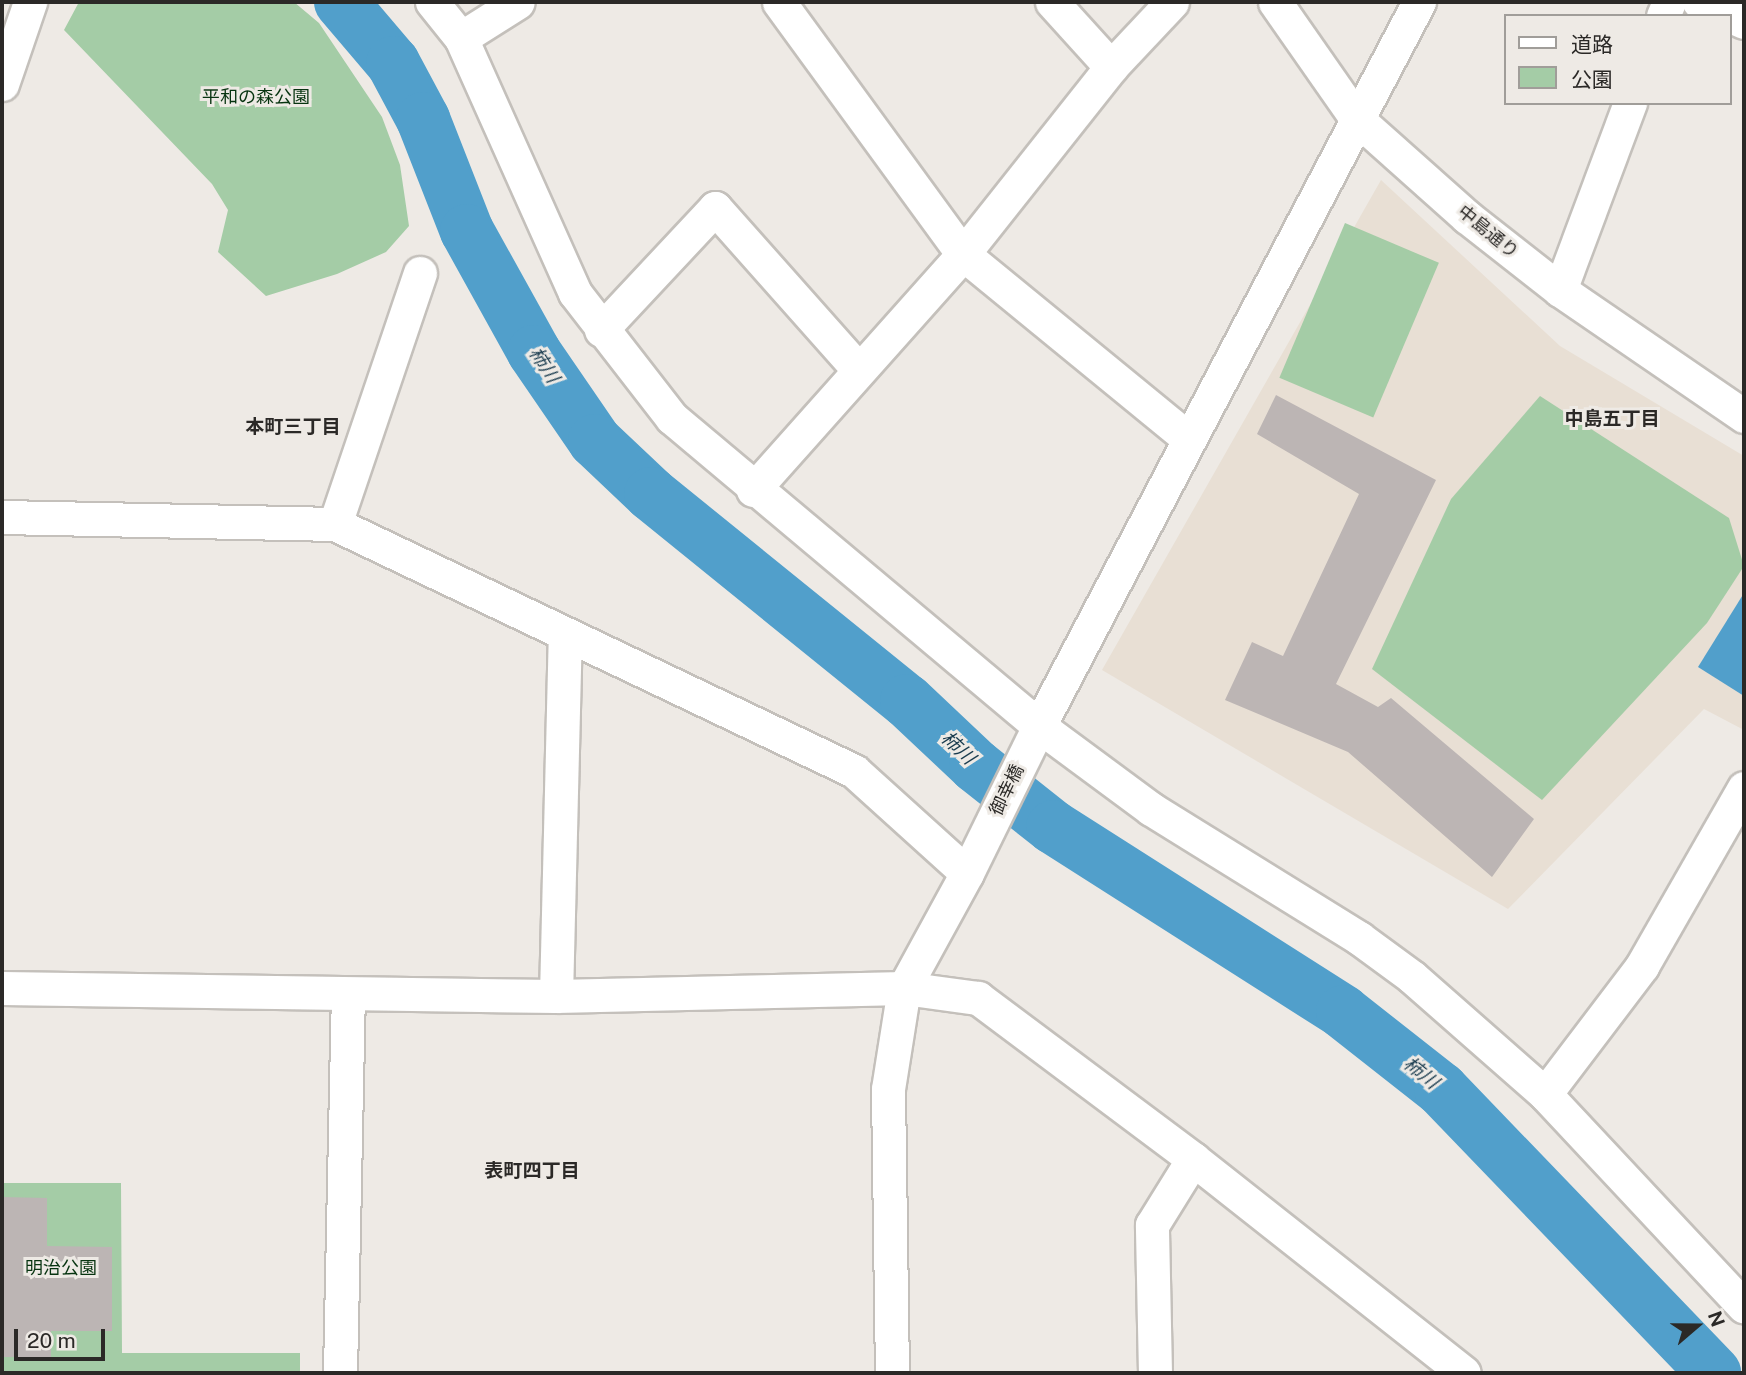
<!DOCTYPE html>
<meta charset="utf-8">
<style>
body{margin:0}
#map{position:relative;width:1746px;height:1375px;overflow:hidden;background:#eeeae5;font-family:"Public Sans","Noto Sans JP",sans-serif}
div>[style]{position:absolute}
.built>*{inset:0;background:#e8dfd4}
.green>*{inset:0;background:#a4cca6;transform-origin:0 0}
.water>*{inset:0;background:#519fcb}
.river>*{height:54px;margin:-27px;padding:0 27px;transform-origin:27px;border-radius:27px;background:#519fcb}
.building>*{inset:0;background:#bcb5b4}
.roads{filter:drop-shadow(2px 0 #c4c0bb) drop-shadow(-2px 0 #c4c0bb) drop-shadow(0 2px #c4c0bb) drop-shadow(0 -2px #c4c0bb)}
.minor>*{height:33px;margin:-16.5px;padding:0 16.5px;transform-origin:16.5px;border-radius:16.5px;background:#fff}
span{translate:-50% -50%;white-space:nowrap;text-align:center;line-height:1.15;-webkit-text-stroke:6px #eeeae5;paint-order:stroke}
.park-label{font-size:18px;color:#073410}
.street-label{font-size:18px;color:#2b2927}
.water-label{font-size:19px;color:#193b4e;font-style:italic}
.neighbourhood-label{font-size:19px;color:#2b2927;font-weight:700}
.frame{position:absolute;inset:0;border:4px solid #2b2927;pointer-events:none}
.legend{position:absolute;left:1504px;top:14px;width:228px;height:91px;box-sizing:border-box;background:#eeeae5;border:2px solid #a09d99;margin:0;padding:9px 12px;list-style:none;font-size:21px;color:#2b2927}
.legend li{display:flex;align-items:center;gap:14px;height:35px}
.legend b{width:35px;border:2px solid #a09d99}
.north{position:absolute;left:1662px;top:1291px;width:70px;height:70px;-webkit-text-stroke:5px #eeeae5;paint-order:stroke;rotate:70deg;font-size:19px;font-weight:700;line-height:28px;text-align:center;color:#2b2927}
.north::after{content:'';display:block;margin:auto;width:24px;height:32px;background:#2b2927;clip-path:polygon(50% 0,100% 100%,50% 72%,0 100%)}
.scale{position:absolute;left:14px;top:1329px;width:91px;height:32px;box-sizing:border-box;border:4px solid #2b2927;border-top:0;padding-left:9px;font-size:21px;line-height:24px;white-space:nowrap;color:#2b2927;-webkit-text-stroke:5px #eeeae5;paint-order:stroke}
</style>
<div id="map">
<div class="built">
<div style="clip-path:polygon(1381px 180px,1560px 346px,1744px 456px,1744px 730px,1704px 709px,1508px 909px,1102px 670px)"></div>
</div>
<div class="green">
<div style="clip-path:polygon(79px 2px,294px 2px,319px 23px,382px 117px,400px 165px,409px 226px,386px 252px,337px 274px,266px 296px,218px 252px,228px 210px,212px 184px,64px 30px)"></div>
<div style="left:1345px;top:223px;width:102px;height:168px;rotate:23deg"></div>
<div style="clip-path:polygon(1540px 396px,1729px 518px,1744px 566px,1707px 623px,1542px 800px,1372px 669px,1451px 499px)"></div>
<div style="clip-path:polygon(2px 1183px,121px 1183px,122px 1353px,300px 1353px,300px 1373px,2px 1373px)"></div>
</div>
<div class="water">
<div style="clip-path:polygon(1744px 593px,1744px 696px,1698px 667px)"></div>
</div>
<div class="river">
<div style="left:341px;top:2px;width:80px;rotate:49.6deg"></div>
<div style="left:393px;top:63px;width:64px;rotate:61.8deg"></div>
<div style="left:423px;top:119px;width:120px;rotate:68.6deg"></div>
<div style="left:467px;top:231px;width:138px;rotate:61deg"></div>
<div style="left:534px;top:352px;width:108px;rotate:55.6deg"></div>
<div style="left:595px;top:441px;width:77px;rotate:43.4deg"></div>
<div style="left:651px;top:494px;width:329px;rotate:39deg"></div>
<div style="left:907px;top:701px;width:95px;rotate:43.3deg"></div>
<div style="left:976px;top:766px;width:98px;rotate:38.4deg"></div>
<div style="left:1053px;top:827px;width:344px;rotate:32.5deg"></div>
<div style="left:1343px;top:1012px;width:125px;rotate:38.2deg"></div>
<div style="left:1441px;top:1089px;width:394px;rotate:46.1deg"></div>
</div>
<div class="building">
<div style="clip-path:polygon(1276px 395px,1436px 480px,1336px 684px,1378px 707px,1391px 698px,1534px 819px,1492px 877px,1348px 752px,1225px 700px,1252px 642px,1283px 656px,1359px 494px,1257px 434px)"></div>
<div style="clip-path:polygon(2px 1197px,47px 1198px,47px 1246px,112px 1247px,112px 1331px,51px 1331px,51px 1357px,2px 1357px)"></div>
</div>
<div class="roads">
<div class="minor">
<div style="left:432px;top:2px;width:46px;rotate:51.1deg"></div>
<div style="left:461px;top:38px;width:279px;rotate:65.9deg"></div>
<div style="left:575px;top:293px;width:158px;rotate:52.2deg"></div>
<div style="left:672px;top:418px;width:479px;rotate:40deg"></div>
<div style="left:1039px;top:726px;width:139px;rotate:36.5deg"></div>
<div style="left:1151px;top:809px;width:245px;rotate:31.8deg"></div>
<div style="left:1359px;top:938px;width:66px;rotate:36.3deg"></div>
<div style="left:1412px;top:977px;width:177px;rotate:41.3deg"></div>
<div style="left:1545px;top:1094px;width:291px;rotate:46.9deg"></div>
<div style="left:779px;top:2px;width:312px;rotate:53.9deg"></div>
<div style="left:963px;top:254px;width:292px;rotate:39.3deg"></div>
<div style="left:1052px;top:2px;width:88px;rotate:47.8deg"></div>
<div style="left:1275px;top:2px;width:141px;rotate:55.1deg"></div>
<div style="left:1356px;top:118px;width:149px;rotate:41.7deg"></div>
<div style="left:1467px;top:217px;width:118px;rotate:38.1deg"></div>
<div style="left:1560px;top:290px;width:223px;rotate:34.4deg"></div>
<div style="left:1699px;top:2px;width:49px;rotate:24deg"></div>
<div style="left:1663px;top:16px;width:15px;rotate:-67deg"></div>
<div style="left:461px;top:38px;width:67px;rotate:-32.3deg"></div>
<div style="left:2px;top:84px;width:87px;rotate:-71.1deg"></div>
<div style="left:1560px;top:290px;width:200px;rotate:-69.5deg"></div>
<div style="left:601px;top:330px;width:167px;rotate:-46.9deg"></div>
<div style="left:715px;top:208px;width:215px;rotate:48.4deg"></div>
<div style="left:753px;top:490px;width:316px;rotate:-48.3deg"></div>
<div style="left:963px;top:254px;width:238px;rotate:-51.6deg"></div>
<div style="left:1111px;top:67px;width:89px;rotate:-46.8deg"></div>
<div style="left:2px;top:517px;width:333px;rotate:1.2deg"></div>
<div style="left:335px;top:524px;width:575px;rotate:25.45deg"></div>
<div style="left:854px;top:771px;width:152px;rotate:42.1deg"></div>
<div style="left:967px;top:873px;width:131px;rotate:118.7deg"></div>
<div style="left:904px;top:988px;width:102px;rotate:99deg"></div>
<div style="left:888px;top:1089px;width:284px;rotate:89.2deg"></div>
<div style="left:335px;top:524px;width:265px;rotate:-71.3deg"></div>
<div style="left:967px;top:873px;width:164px;rotate:-63.9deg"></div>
<div style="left:1039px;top:726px;width:818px;rotate:-62.31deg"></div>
<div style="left:2px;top:988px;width:554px;rotate:0.83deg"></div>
<div style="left:556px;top:996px;width:348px;rotate:-1.3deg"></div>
<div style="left:904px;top:988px;width:75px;rotate:7.7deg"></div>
<div style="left:978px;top:998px;width:269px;rotate:36.8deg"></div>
<div style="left:1193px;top:1159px;width:345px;rotate:38.3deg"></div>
<div style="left:556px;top:996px;width:362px;rotate:-88.6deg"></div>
<div style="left:1545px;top:1094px;width:161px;rotate:-52.8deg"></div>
<div style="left:1642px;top:966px;width:205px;rotate:-60.2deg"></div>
<div style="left:340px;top:1373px;width:379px;rotate:-88.8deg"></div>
<div style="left:1155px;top:1373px;width:148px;rotate:-91.2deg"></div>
<div style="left:1152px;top:1225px;width:78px;rotate:-58.2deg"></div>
</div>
</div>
<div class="park-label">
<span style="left:256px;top:97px">平和の森公園</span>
<span style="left:61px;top:1268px">明治公園</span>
</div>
<div class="street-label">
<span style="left:1488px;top:232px;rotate:39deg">中島通り</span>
<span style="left:1007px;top:790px;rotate:-64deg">御幸橋</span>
</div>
<div class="water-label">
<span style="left:544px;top:365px;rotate:57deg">柿川</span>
<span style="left:958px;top:748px;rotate:43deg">柿川</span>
<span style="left:1421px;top:1073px;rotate:39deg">柿川</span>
</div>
<div class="neighbourhood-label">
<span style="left:1612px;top:419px">中島五丁目</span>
<span style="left:293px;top:427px">本町三丁目</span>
<span style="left:532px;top:1171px">表町四丁目</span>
</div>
<div class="frame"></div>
<ul class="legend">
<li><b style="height:9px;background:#fff"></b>道路</li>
<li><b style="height:19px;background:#a4cca6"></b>公園</li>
</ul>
<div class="north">N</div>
<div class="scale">20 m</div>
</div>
